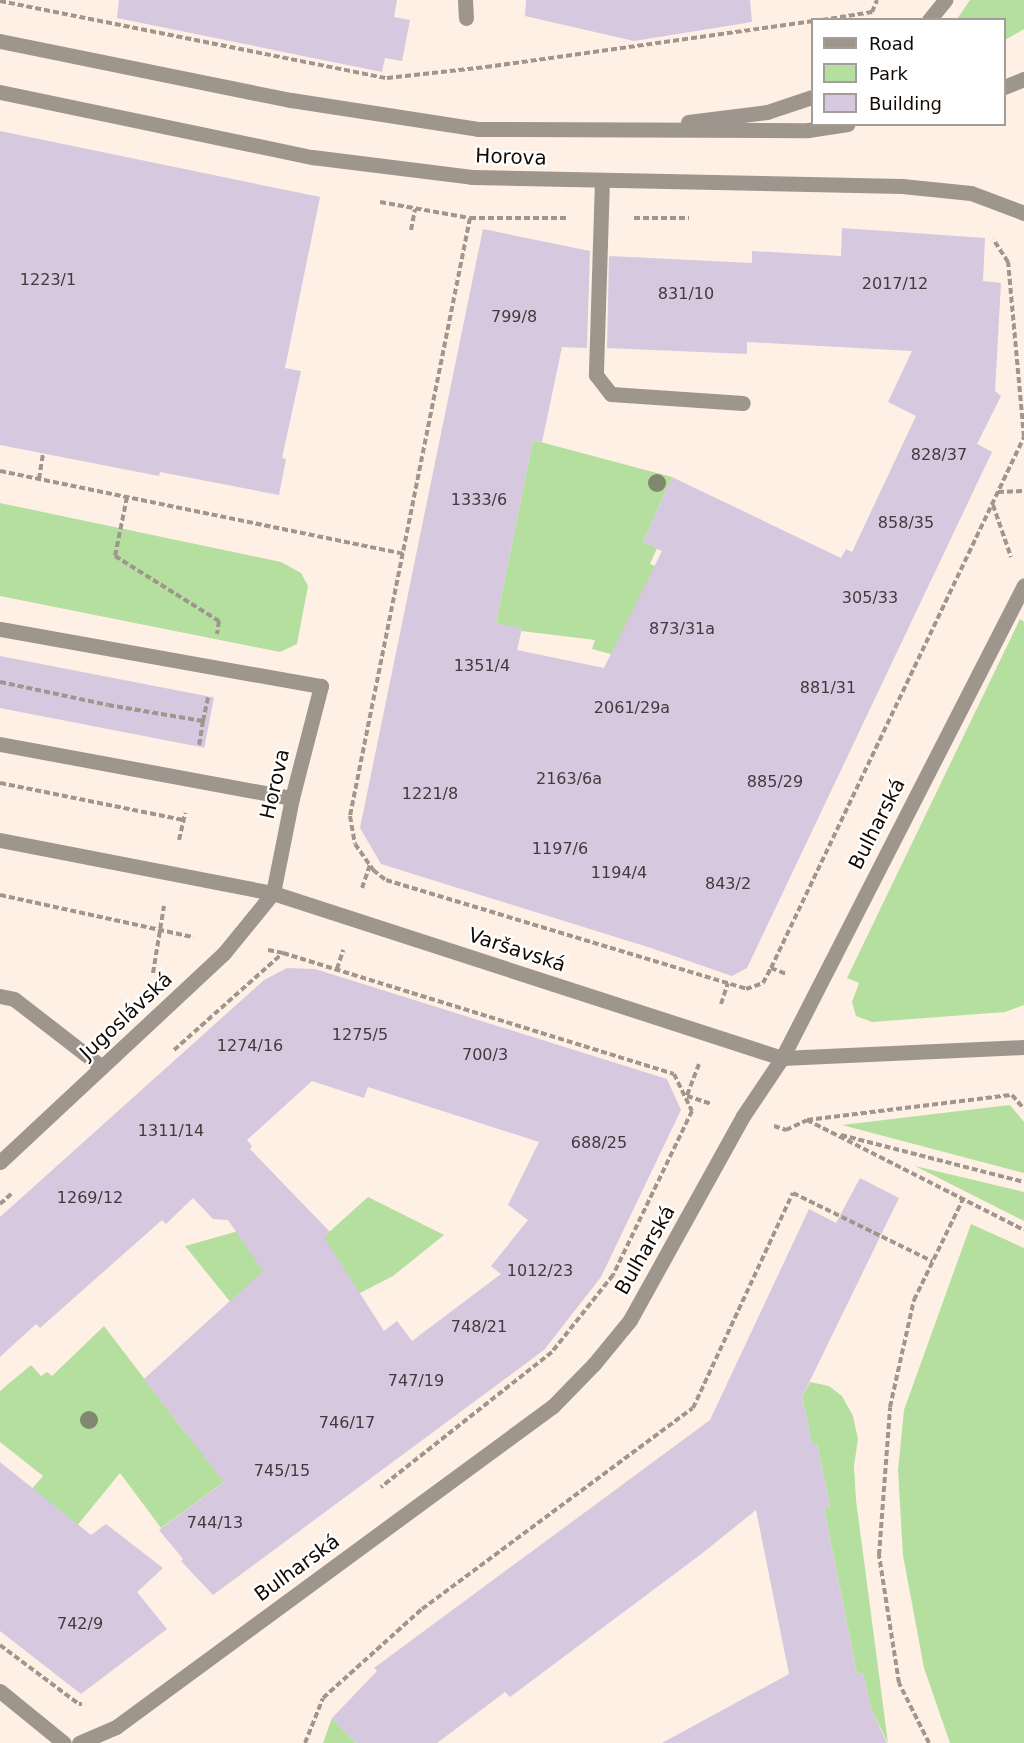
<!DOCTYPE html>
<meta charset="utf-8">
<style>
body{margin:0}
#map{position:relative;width:1024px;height:1743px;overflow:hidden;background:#fef0e5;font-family:"DejaVu Sans",sans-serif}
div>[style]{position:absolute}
.green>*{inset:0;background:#b4df9e}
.building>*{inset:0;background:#d6c8df;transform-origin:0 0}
.path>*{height:4px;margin-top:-2px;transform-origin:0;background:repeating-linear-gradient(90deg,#a1968d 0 6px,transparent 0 9px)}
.service>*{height:15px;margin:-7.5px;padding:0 7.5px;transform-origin:7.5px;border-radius:7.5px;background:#9e968d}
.minor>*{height:15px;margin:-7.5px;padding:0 7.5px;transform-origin:7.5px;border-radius:7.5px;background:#9e968d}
.tertiary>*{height:15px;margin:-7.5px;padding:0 7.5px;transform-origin:7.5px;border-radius:7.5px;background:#9e968d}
.trees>*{width:18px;height:18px;margin:-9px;border-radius:50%;background:#828770}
span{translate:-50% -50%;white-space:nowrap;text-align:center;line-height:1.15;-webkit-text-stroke:4.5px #fff;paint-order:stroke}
.number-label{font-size:16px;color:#423a3c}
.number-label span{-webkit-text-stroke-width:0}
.street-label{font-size:20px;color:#110a05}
.legend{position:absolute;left:811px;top:18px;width:195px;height:108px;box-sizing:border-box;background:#fff;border:2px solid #a09d9b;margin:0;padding:8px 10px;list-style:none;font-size:18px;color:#110a05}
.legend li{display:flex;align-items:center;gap:12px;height:30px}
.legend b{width:30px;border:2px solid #a09d9b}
</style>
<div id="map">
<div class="green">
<div style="clip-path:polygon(970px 0,1024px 0,1024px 29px,1005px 40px,1004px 20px,957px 19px)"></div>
<div style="clip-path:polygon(533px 440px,672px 477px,643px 542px,657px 548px,650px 564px,662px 569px,618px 656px,592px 649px,595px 640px,521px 631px,496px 623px)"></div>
<div style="clip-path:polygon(0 503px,281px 562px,301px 573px,308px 586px,297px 644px,280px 652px,0 596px)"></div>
<div style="clip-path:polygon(1020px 619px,1024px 622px,1024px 1005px,1005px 1012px,872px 1022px,856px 1016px,852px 1002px,859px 983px,847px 978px)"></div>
<div style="clip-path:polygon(1010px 1105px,1024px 1122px,1024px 1173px,842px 1125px)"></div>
<div style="clip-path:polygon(915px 1166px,1024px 1192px,1024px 1221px)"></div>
<div style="clip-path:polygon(368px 1197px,444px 1235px,393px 1276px,360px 1293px,331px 1314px,276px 1358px,185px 1246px,242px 1230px,277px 1279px)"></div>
<div style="clip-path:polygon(971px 1224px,1024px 1248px,1024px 1743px,950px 1743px,924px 1668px,903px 1555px,898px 1470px,904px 1410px)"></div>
<div style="clip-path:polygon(104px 1326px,185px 1432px,228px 1479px,161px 1528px,120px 1473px,71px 1533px,31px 1490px,43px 1476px,0 1442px,0 1391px,31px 1365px,41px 1376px,47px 1372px,52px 1376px)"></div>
<div style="clip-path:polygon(810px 1382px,829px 1386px,842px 1396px,853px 1416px,858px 1439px,854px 1466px,856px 1500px,888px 1743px,871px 1709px,863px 1673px,857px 1674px,824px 1508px,830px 1507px,817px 1444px,812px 1444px,802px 1397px)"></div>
<div style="clip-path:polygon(332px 1718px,356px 1743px,323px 1743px)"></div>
</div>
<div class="building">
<div style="clip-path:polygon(119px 0,397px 0,394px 17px,410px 20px,402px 61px,385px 58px,382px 72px,117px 18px)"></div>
<div style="clip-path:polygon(526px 0,750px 0,752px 22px,634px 41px,525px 16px)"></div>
<div style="clip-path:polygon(0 131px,320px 197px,285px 368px,301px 371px,282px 458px,286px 459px,279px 495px,160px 472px,159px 476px,0 445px)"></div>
<div style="clip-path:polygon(842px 228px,985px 238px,983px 281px,1001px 283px,995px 391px,1001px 396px,977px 444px,992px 452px,747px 968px,732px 976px,651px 948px,381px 864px,360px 828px,483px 229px,590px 251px,587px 348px,562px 347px,542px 442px,533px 440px,496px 623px,522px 628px,517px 650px,604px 668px,662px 551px,643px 542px,672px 477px,841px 558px,846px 549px,852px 552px,916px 416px,888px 402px,912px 351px,747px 342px,747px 354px,607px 348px,609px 256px,752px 263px,752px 251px,841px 256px)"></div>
<div style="left:0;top:656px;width:218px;height:51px;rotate:11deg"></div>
<div style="clip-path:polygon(evenodd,287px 968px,315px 969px,667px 1079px,681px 1110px,601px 1277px,544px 1350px,213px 1595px,181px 1561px,183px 1559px,159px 1530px,224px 1482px,144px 1379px,263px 1271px,228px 1220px,213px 1219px,193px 1198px,166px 1224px,162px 1220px,40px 1328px,36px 1324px,0 1357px,0 1217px,264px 980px,287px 968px,312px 1081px,364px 1098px,368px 1087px,539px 1142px,508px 1205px,528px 1220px,491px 1266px,501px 1274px,412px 1341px,397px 1321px,384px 1331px,324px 1237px,330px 1232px,250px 1149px,252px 1146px,247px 1140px,312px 1081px)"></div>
<div style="clip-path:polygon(860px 1178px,899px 1198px,802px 1397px,812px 1444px,817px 1444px,830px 1507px,824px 1508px,857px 1674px,863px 1673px,871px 1709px,887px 1743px,662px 1743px,789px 1674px,756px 1510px,700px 1555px,510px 1697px,505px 1692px,437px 1743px,356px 1743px,332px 1718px,377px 1671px,374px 1668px,710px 1420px,809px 1209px,836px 1223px)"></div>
<div style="clip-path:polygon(0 1462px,91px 1535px,106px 1524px,163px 1568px,137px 1592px,167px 1629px,81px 1694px,0 1631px)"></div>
</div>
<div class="path">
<div style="left:0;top:1px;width:395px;rotate:11.3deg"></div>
<div style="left:387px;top:78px;width:100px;rotate:-6.3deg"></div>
<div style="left:486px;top:67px;width:329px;rotate:-8deg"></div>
<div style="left:822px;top:20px;width:51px;rotate:-9.1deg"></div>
<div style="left:872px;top:12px;width:13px;rotate:-67deg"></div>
<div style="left:380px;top:202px;width:91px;rotate:10.1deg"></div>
<div style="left:470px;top:218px;width:99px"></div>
<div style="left:470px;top:218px;width:610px;rotate:101.35deg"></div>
<div style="left:350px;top:816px;width:28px;rotate:80deg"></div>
<div style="left:355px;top:844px;width:32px;rotate:55deg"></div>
<div style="left:373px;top:870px;width:16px;rotate:38deg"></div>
<div style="left:386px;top:880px;width:376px;rotate:16.8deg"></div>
<div style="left:746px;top:989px;width:18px;rotate:-19deg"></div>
<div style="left:763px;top:983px;width:17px;rotate:-62deg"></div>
<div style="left:771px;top:968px;width:588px;rotate:-64.52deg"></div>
<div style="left:1024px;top:437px;width:176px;rotate:-95.2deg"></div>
<div style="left:1008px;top:262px;width:27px;rotate:-123deg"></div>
<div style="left:634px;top:218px;width:55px"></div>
<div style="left:411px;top:230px;width:21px;rotate:-79deg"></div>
<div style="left:0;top:471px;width:411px;rotate:11.6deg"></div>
<div style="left:39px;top:479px;width:26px;rotate:-81deg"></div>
<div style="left:998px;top:492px;width:26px;rotate:-2deg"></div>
<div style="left:127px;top:497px;width:60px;rotate:101.5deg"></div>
<div style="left:115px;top:556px;width:123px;rotate:32deg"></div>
<div style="left:219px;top:621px;width:13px;rotate:99deg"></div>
<div style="left:993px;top:505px;width:55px;rotate:70.9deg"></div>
<div style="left:0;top:682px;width:110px;rotate:12deg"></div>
<div style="left:108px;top:705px;width:96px;rotate:9.6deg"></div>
<div style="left:203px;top:721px;width:26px;rotate:99deg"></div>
<div style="left:203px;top:721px;width:24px;rotate:-78deg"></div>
<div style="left:0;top:783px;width:187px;rotate:11.4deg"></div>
<div style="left:179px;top:840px;width:28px;rotate:-77deg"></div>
<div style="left:362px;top:888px;width:24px;rotate:-71deg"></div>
<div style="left:0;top:895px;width:198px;rotate:12.3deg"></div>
<div style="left:268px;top:950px;width:15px;rotate:11deg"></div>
<div style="left:283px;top:953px;width:409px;rotate:17.2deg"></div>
<div style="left:674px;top:1074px;width:41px;rotate:64.1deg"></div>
<div style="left:692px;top:1111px;width:182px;rotate:115.7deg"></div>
<div style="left:613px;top:1275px;width:98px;rotate:128.4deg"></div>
<div style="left:552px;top:1352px;width:218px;rotate:141.7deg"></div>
<div style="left:771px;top:968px;width:17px;rotate:21deg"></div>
<div style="left:337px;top:969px;width:20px;rotate:-72deg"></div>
<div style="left:153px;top:973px;width:68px;rotate:-80.7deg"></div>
<div style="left:721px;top:1004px;width:22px;rotate:-72deg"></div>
<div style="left:174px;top:1050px;width:146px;rotate:-41.7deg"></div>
<div style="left:699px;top:1064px;width:34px;rotate:111deg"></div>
<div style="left:687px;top:1096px;width:25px;rotate:18deg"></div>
<div style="left:807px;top:1120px;width:207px;rotate:-7deg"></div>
<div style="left:1012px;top:1095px;width:18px;rotate:49deg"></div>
<div style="left:774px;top:1126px;width:13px;rotate:18deg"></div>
<div style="left:786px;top:1130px;width:23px;rotate:-25deg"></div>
<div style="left:807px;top:1120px;width:243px;rotate:26.9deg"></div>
<div style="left:841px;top:1135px;width:189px;rotate:14.4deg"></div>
<div style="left:0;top:1204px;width:15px;rotate:-42deg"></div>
<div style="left:0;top:1645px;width:99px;rotate:36.8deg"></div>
<div style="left:79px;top:1704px;width:3px"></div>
<div style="left:305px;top:1743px;width:48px;rotate:-68.2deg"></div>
<div style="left:323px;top:1698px;width:133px;rotate:-42deg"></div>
<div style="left:422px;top:1609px;width:337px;rotate:-36.6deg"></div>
<div style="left:693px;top:1408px;width:237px;rotate:-65.1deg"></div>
<div style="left:793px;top:1193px;width:155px;rotate:26.1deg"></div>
<div style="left:929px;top:1743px;width:67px;rotate:-116.6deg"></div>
<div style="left:899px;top:1683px;width:130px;rotate:-98.9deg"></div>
<div style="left:879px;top:1555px;width:148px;rotate:-85.7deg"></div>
<div style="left:890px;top:1407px;width:110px;rotate:-77.4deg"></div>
<div style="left:914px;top:1300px;width:112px;rotate:-64.1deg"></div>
</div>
<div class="service">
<div style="left:465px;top:0;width:18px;rotate:87deg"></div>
<div style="left:602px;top:180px;width:195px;rotate:91.8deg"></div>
<div style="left:596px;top:375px;width:24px;rotate:52deg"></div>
<div style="left:611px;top:394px;width:132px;rotate:3.9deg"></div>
<div style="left:0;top:629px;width:326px;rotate:10.1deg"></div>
<div style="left:0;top:744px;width:297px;rotate:10.5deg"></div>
<div style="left:0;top:996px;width:14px;rotate:12deg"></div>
<div style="left:14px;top:999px;width:111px;rotate:37.7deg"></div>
</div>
<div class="minor">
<div style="left:0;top:840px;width:278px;rotate:11deg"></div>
<div style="left:273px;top:893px;width:535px;rotate:17.96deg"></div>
<div style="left:782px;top:1058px;width:242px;rotate:-2.6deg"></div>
<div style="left:0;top:1162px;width:306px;rotate:-43deg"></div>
<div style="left:224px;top:953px;width:77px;rotate:-50.8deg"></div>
<div style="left:273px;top:893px;width:97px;rotate:-78.7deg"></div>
<div style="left:292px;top:798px;width:116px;rotate:-75.5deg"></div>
<div style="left:0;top:1691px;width:82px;rotate:39.1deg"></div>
<div style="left:79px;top:1743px;width:40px;rotate:-23.4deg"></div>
<div style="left:116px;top:1727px;width:542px;rotate:-36.3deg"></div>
<div style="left:553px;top:1406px;width:59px;rotate:-45.7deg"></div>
<div style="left:594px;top:1364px;width:57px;rotate:-50.7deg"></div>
<div style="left:630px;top:1320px;width:233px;rotate:-61deg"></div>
<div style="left:743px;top:1116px;width:70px;rotate:-56.1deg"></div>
<div style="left:782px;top:1058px;width:531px;rotate:-62.9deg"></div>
</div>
<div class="tertiary">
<div style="left:929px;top:20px;width:26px;rotate:-51deg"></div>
<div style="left:0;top:41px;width:297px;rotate:11.5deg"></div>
<div style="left:291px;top:100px;width:189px;rotate:8.8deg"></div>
<div style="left:478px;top:129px;width:330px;rotate:0.2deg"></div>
<div style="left:808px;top:130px;width:40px;rotate:-8.5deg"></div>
<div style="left:1004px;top:87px;width:22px;rotate:-22deg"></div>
<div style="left:0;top:92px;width:319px;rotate:11.8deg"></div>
<div style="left:312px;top:157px;width:161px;rotate:7.1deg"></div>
<div style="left:472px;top:177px;width:430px;rotate:1.2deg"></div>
<div style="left:902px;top:186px;width:69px;rotate:5.8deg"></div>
<div style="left:971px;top:193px;width:57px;rotate:20.7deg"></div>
<div style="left:688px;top:122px;width:80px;rotate:-7.2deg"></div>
<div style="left:767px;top:112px;width:47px;rotate:-18.4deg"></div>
</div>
<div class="trees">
<div style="left:657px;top:483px"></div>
<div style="left:89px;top:1420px"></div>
</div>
<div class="number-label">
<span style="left:48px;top:280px">1223/1</span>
<span style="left:895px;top:284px">2017/12</span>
<span style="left:686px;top:294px">831/10</span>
<span style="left:514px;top:317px">799/8</span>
<span style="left:939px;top:455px">828/37</span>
<span style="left:479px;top:500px">1333/6</span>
<span style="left:906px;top:523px">858/35</span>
<span style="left:870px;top:598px">305/33</span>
<span style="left:682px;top:629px">873/31a</span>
<span style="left:482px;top:666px">1351/4</span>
<span style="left:828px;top:688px">881/31</span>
<span style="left:632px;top:708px">2061/29a</span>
<span style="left:569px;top:779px">2163/6a</span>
<span style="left:775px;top:782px">885/29</span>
<span style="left:430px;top:794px">1221/8</span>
<span style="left:560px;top:849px">1197/6</span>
<span style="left:619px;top:873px">1194/4</span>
<span style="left:728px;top:884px">843/2</span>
<span style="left:360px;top:1035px">1275/5</span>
<span style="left:250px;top:1046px">1274/16</span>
<span style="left:485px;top:1055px">700/3</span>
<span style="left:171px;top:1131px">1311/14</span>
<span style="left:599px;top:1143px">688/25</span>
<span style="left:90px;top:1198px">1269/12</span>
<span style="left:540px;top:1271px">1012/23</span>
<span style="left:479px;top:1327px">748/21</span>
<span style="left:416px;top:1381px">747/19</span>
<span style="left:347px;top:1423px">746/17</span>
<span style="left:282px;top:1471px">745/15</span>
<span style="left:215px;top:1523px">744/13</span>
<span style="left:80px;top:1624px">742/9</span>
</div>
<div class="street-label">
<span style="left:511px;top:157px;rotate:2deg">Horova</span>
<span style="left:275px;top:784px;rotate:-77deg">Horova</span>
<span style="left:877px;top:824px;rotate:-63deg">Bulharská</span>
<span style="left:517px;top:950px;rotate:18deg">Varšavská</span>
<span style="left:126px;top:1016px;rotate:-43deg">Jugoslávská</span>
<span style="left:645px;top:1250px;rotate:-60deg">Bulharská</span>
<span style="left:297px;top:1568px;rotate:-36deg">Bulharská</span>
</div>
<ul class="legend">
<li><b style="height:8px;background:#9e968d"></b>Road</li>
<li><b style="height:16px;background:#b4df9e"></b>Park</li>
<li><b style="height:16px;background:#d6c8df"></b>Building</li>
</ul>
</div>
